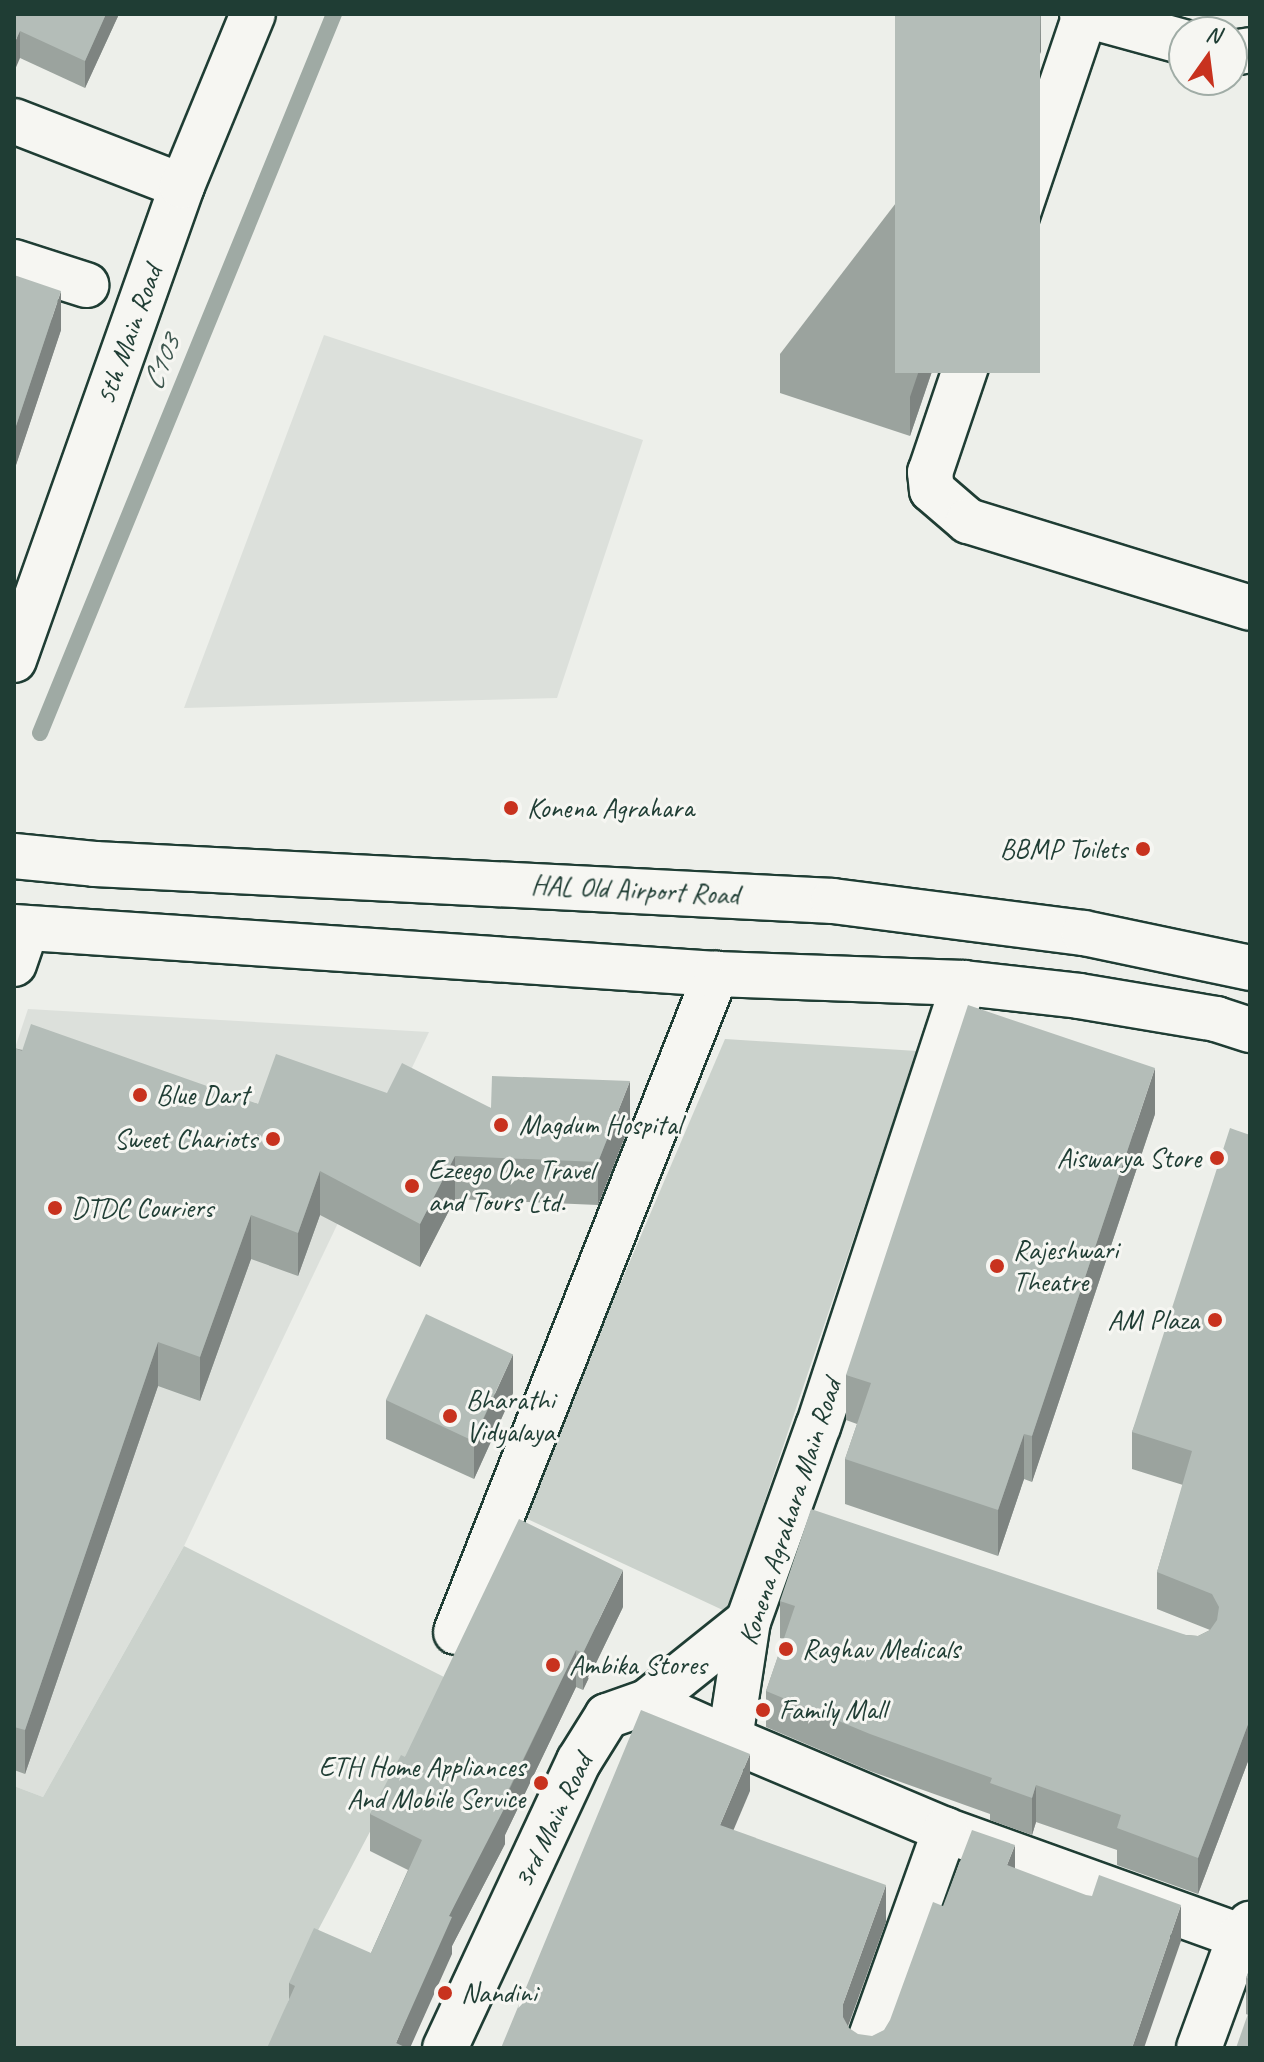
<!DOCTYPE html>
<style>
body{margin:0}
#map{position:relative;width:1264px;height:2062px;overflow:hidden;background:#edefea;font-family:Caveat,sans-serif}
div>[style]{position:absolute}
.built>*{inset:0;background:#dce0db}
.green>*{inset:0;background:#cbd2cc}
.stream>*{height:16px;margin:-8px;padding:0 8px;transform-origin:8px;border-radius:8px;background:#9faaa4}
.roads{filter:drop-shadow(2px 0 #1f3d34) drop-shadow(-2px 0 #1f3d34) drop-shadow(0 2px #1f3d34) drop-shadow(0 -2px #1f3d34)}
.minor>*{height:44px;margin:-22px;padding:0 22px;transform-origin:22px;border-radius:22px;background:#f6f6f2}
.major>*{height:44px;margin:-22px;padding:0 22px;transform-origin:22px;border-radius:22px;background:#f6f6f2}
.wall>*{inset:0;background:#9ba39e}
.shaded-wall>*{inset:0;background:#7e8481}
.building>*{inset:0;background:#b4bdb8;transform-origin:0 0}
.dots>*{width:22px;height:22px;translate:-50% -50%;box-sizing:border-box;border:4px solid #f6f6f2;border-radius:50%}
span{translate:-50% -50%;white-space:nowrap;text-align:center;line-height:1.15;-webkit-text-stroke:6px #f6f6f2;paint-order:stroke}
.street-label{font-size:28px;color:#1f3d34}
.poi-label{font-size:28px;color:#1f3d34}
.left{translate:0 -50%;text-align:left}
.right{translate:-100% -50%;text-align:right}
.water-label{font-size:30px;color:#3f5850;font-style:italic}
.frame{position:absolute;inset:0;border:16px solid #1f3d34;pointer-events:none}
.north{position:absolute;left:1168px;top:16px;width:80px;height:80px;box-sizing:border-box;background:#f6f6f2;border:2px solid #a0aca6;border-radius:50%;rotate:14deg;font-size:22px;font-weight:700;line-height:32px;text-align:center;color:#1f3d34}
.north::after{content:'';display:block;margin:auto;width:28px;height:36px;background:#c8321e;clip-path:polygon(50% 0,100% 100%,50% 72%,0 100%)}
</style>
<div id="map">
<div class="built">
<div style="clip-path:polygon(324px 335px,643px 440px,557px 698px,184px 708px)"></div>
<div style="clip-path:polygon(28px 1009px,429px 1032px,184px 1546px,43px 1797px,14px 1786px,14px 1051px)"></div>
</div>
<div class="green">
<div style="clip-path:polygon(725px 1039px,917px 1051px,727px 1612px,521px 1516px)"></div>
<div style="clip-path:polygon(184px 1546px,450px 1680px,306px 1953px,271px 2048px,14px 2048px,14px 1786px,43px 1797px)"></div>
</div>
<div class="stream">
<div style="left:40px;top:733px;width:777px;rotate:-67.76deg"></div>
</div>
<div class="roads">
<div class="minor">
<div style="left:1082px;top:14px;width:106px;rotate:15.4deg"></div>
<div style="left:1085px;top:15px;width:483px;rotate:108.7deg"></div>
<div style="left:930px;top:472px;width:18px;rotate:84deg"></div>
<div style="left:932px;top:490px;width:48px;rotate:40.7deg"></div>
<div style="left:968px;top:521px;width:295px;rotate:17.1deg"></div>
<div style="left:1232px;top:53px;width:18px;rotate:-9deg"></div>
<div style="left:14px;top:121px;width:180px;rotate:21.2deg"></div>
<div style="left:14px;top:262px;width:76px;rotate:17.7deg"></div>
<div style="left:14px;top:660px;width:503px;rotate:-70.48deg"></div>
<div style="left:182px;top:186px;width:186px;rotate:-67.6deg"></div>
<div style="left:14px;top:964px;width:37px;rotate:-71deg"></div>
<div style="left:964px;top:983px;width:466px;rotate:108.2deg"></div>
<div style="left:818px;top:1426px;width:207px;rotate:109.7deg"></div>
<div style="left:748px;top:1621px;width:119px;rotate:98.7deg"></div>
<div style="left:730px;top:1739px;width:233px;rotate:22.9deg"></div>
<div style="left:945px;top:1830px;width:313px;rotate:19.8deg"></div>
<div style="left:1240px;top:1936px;width:16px;rotate:-50deg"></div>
<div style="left:456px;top:1632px;width:708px;rotate:-68.44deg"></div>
<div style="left:647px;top:1702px;width:129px;rotate:-38.7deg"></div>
<div style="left:445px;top:2048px;width:317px;rotate:-65deg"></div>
<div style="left:579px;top:1761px;width:53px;rotate:-58.1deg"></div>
<div style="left:607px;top:1716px;width:42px;rotate:-19.3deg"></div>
<div style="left:647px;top:1702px;width:91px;rotate:24deg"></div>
<div style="left:867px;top:2048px;width:232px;rotate:-70.3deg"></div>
<div style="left:1199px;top:2048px;width:119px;rotate:-69.9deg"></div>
</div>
<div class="major">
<div style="left:14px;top:856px;width:81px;rotate:5.6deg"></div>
<div style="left:95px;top:864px;width:739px;rotate:2.87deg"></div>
<div style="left:833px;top:901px;width:253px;rotate:7.3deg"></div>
<div style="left:1084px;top:933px;width:170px;rotate:11.9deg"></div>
<div style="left:14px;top:927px;width:704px;rotate:3.83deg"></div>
<div style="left:716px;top:974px;width:248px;rotate:2.1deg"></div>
<div style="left:964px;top:983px;width:116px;rotate:6.4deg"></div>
<div style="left:1079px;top:996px;width:139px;rotate:9.5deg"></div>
<div style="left:1216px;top:1019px;width:36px;rotate:18deg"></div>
</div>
</div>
<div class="wall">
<div style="clip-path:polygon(14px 14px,119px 14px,85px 88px,20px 58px)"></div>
<div style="clip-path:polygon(1041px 14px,1041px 51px,910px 436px,780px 393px,780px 354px)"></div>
<div style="clip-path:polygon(14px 275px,61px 330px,16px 465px,14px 465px)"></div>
<div style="clip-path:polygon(14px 1048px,258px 1104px,387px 1093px,491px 1108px,630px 1124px,598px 1205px,455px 1199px,420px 1267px,320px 1215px,298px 1276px,251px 1259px,200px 1401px,158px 1386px,25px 1774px,14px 1770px)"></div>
<div style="clip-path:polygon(1155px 1114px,1032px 1482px,1024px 1479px,998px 1556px,845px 1504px,845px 1459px,857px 1424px,846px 1420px,846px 1375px)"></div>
<div style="clip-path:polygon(1250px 1135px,1250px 1756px,1198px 1894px,1117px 1865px,1117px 1850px,1036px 1822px,1032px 1835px,990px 1820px,990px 1814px,870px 1771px,766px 1727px,766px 1691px,784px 1639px,780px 1638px,780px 1601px,1198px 1636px,1210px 1630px,1157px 1609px,1157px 1572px,1183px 1485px,1132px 1469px,1132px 1432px)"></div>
<div style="clip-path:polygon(513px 1393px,474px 1479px,386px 1439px,386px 1400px)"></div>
<div style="clip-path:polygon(623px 1607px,583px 1690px,576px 1687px,505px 1835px,505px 1844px,452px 1946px,452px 1954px,289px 1999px,289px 1983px,371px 1953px,408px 1870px,370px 1851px,370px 1814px,405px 1757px)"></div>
<div style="clip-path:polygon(1250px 1968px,1250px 2048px,1248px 2015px,1246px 2014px,1246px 1978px)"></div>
</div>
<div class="shaded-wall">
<div style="clip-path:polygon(106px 14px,119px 14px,85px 88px,85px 61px)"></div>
<div style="clip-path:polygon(1040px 14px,1041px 51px,910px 436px,910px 397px)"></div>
<div style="clip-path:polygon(20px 31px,20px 58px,14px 72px,14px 44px)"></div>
<div style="clip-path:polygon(61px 291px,61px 330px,16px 465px,16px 426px)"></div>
<div style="clip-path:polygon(1155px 1068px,1155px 1114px,1032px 1482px,1032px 1436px)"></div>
<div style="clip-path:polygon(630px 1081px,630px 1124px,598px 1205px,598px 1162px)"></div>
<div style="clip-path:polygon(455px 1156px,455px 1199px,420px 1267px,420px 1224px)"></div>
<div style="clip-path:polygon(320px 1171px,320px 1215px,298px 1276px,298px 1233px)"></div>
<div style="clip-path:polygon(251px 1215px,251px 1259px,200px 1401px,200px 1357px)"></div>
<div style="clip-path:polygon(158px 1342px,158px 1386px,25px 1774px,25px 1730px)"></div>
<div style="clip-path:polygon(513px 1354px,513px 1393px,474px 1479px,474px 1440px)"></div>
<div style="clip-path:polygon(1024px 1434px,1024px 1479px,998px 1556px,998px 1510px)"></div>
<div style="clip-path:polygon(623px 1570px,623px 1607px,583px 1690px,583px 1653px)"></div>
<div style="clip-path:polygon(576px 1650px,576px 1687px,505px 1835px,505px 1844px,452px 1946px,452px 1954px,410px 2048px,396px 2048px,396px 2043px,449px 1916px)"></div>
<div style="clip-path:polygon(1250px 1719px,1250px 1756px,1198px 1894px,1198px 1858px)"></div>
<div style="clip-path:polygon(750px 1754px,750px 1791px,720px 1862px,720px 1825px)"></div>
<div style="clip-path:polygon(1036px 1785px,1036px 1822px,1032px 1835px,1032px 1798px)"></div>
<div style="clip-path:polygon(1015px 1845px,1015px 1882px,1007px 1865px)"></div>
<div style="clip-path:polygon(886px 1885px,886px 1922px,843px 2040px,843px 2004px)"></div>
<div style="clip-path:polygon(1181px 1905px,1181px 1941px,1144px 2048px,1132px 2048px)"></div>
</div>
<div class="building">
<div style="clip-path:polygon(14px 14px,106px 14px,85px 61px,20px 31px,14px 44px)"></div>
<div style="left:895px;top:14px;width:145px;height:359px"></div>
<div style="clip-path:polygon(14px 275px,61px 291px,16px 426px,14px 425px)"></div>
<div style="clip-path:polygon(968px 1005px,1155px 1068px,1032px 1436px,1024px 1434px,998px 1510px,845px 1459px,871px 1383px,846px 1375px)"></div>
<div style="clip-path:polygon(31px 1024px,258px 1104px,276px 1054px,387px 1093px,402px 1063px,491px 1108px,492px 1076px,630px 1081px,598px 1162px,455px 1156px,420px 1224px,320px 1171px,298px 1233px,251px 1215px,200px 1357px,158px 1342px,25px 1730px,14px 1727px,14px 1048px,22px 1051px)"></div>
<div style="clip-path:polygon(1230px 1128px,1250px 1135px,1250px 1719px,1198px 1858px,1117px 1828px,1121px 1815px,1036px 1785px,1032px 1798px,990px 1783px,992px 1778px,870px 1734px,766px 1691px,795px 1606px,780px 1601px,811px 1509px,1186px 1635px,1198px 1636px,1210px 1630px,1217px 1620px,1219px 1607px,1212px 1594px,1157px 1572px,1192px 1451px,1132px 1432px)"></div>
<div style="left:426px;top:1314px;width:96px;height:95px;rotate:25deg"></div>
<div style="clip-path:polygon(519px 1519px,623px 1570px,583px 1653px,576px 1650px,501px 1805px,505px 1807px,449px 1916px,452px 1917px,396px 2043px,407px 2048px,267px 2048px,295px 1986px,289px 1983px,314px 1928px,371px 1953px,422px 1840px,370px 1814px,401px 1755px,405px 1757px)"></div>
<div style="clip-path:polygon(641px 1710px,750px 1754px,720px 1825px,886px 1885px,843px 2004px,843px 2017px,849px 2028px,858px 2034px,872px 2036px,884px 2030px,890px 2020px,933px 1902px,943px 1906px,972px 1830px,1015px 1845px,1007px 1865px,1086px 1895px,1092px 1896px,1099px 1875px,1181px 1905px,1132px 2048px,501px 2048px)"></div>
<div style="clip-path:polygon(1250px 1968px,1250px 1979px,1246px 1978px)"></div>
<div style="clip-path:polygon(1250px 2008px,1250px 2048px,1236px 2048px)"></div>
</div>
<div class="dots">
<div style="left:511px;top:808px;background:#c8321e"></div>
<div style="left:1143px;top:849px;background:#c8321e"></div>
<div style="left:140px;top:1095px;background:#c8321e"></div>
<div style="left:501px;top:1125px;background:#c8321e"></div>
<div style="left:273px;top:1139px;background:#c8321e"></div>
<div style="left:1217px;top:1158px;background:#c8321e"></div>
<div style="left:412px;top:1186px;background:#c8321e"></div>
<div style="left:55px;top:1208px;background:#c8321e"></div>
<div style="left:997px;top:1266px;background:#c8321e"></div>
<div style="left:1215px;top:1320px;background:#c8321e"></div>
<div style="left:450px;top:1416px;background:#c8321e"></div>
<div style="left:786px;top:1649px;background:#c8321e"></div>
<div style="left:553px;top:1665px;background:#c8321e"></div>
<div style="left:763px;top:1710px;background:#c8321e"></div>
<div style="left:541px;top:1783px;background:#c8321e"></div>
<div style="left:445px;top:1993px;background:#c8321e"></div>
</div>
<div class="street-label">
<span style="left:129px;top:335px;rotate:-70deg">5th Main Road</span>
<span style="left:635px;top:890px;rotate:3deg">HAL Old Airport Road</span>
<span style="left:790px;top:1512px;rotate:-72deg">Konena Agrahara Main Road</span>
<span style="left:553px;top:1821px;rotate:-64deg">3rd Main Road</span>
</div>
<div class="poi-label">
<span class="left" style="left:527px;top:808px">Konena Agrahara</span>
<span class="right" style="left:1127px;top:849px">BBMP Toilets</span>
<span class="left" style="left:156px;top:1095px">Blue Dart</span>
<span class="left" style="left:519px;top:1125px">Magdum Hospital</span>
<span class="right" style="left:257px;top:1139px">Sweet Chariots</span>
<span class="right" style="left:1201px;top:1158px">Aiswarya Store</span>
<span class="left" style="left:428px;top:1186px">Ezeego One Travel<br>and Tours Ltd.</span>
<span class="left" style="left:71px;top:1208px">DTDC Couriers</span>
<span class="left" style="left:1013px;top:1266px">Rajeshwari<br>Theatre</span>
<span class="right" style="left:1199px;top:1320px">AM Plaza</span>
<span class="left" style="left:466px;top:1416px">Bharathi<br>Vidyalaya</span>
<span class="left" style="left:802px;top:1649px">Raghav Medicals</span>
<span class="left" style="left:569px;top:1665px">Ambika Stores</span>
<span class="left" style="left:779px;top:1710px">Family Mall</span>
<span class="right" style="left:525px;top:1783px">ETH Home Appliances<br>And Mobile Service</span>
<span class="left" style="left:461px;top:1993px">Nandini</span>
</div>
<div class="water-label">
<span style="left:161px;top:363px;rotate:-68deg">C103</span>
</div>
<div class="frame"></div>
<div class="north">N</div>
</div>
